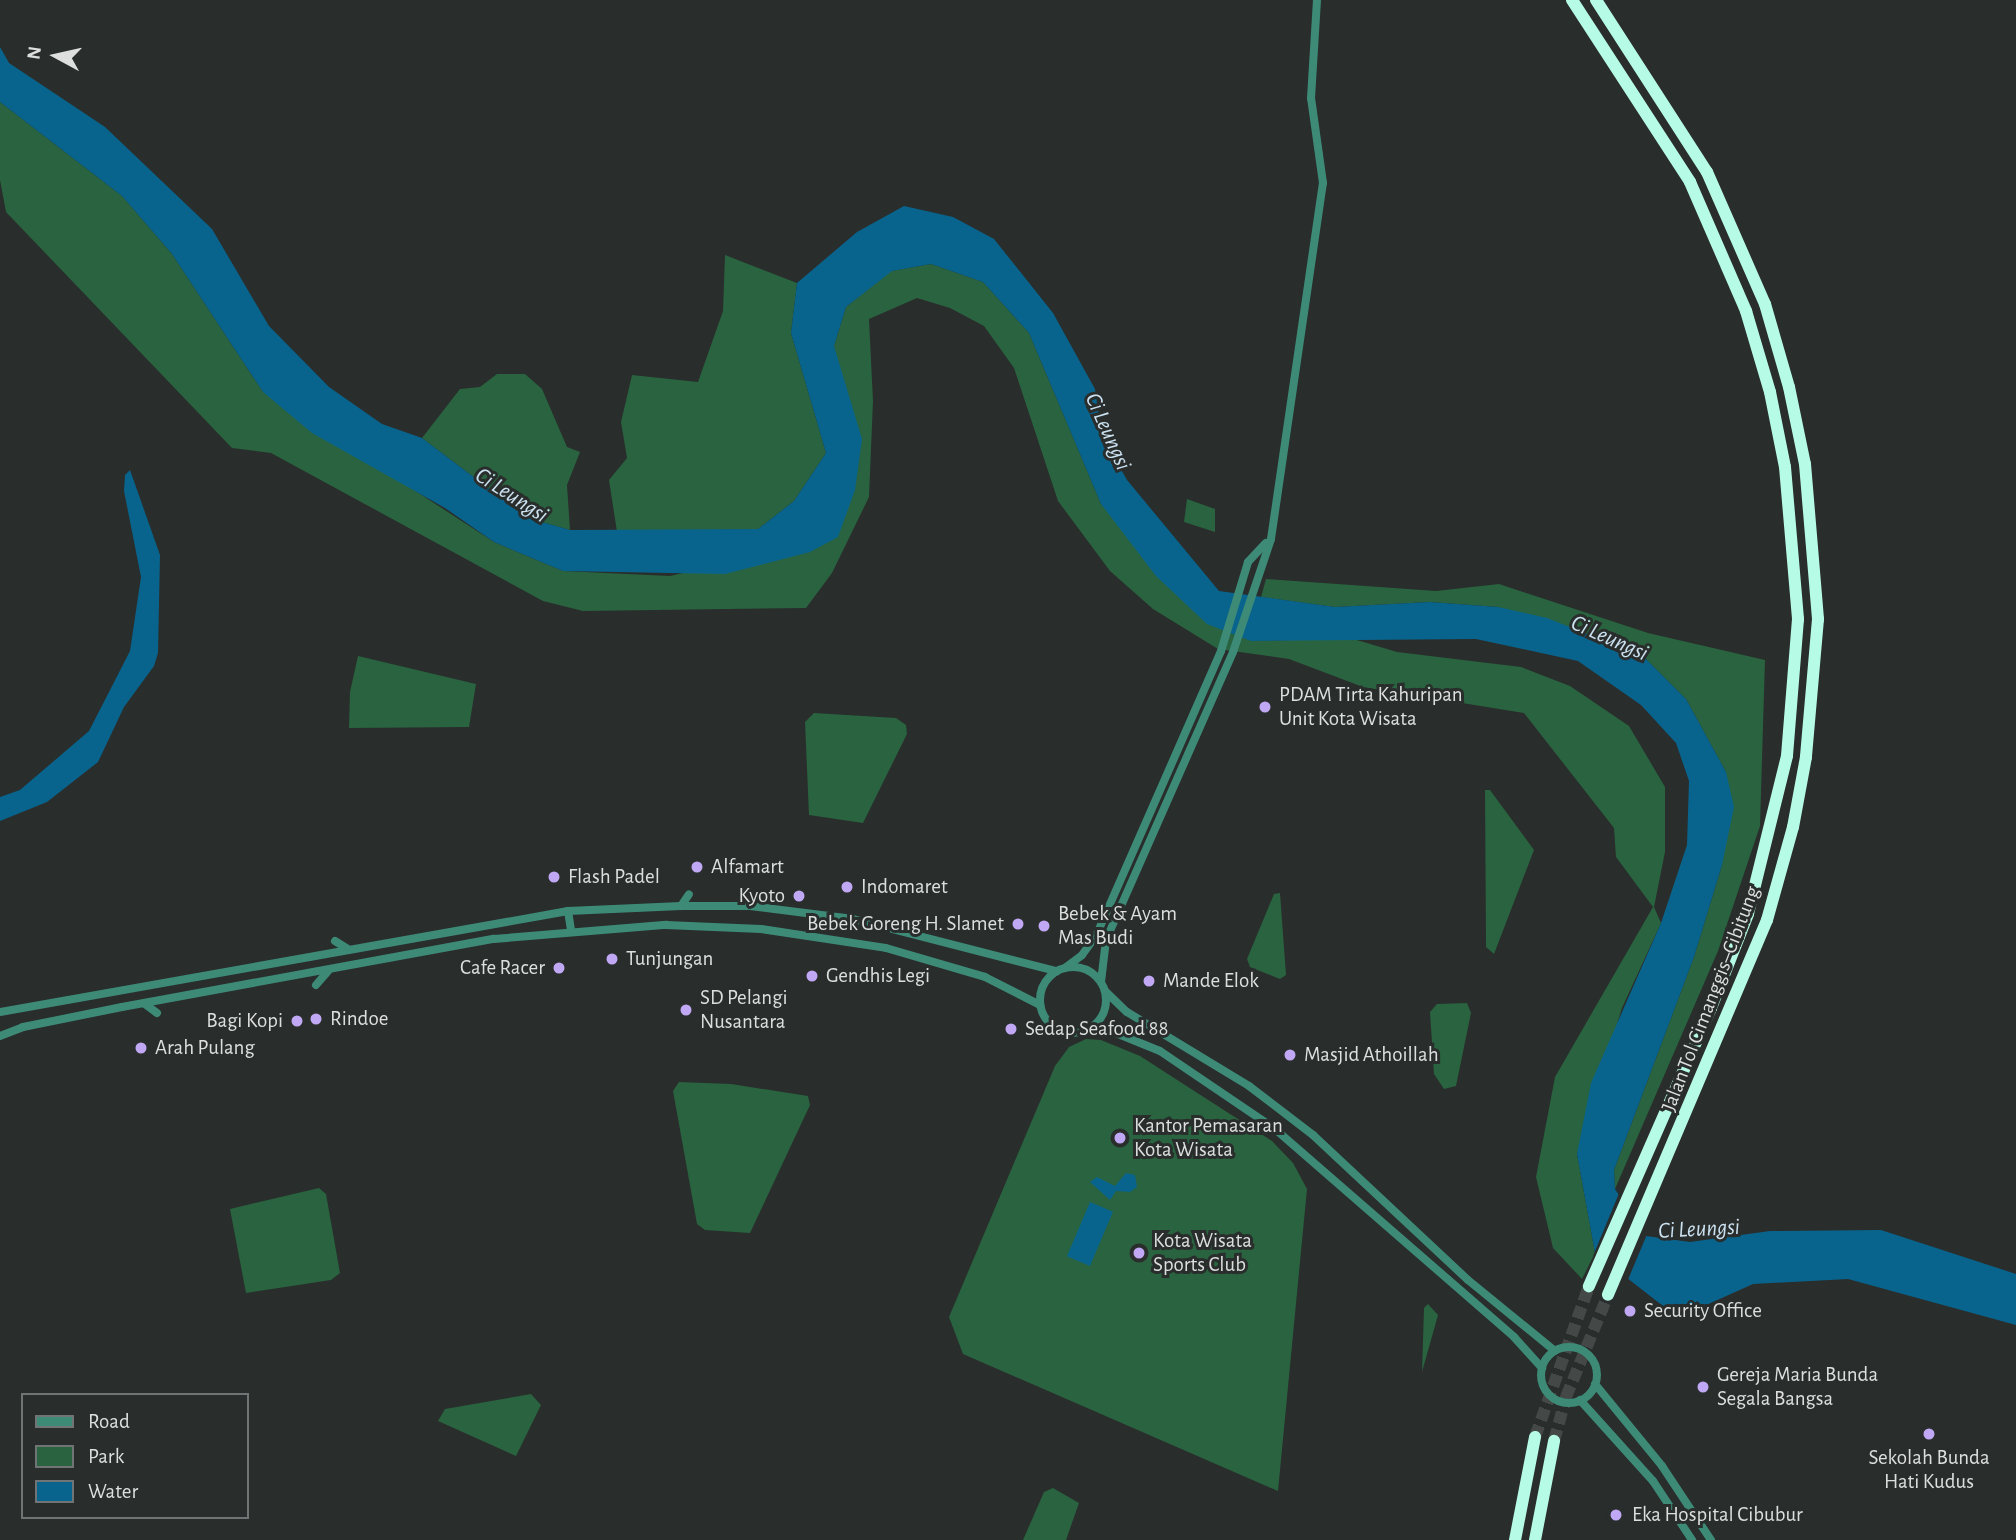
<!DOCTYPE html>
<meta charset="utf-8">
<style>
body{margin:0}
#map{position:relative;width:2016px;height:1540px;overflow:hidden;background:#292d2c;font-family:"Alegreya Sans",sans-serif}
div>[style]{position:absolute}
.green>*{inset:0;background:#29633f}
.water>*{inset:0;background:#09648d;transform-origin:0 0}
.pier>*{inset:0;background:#292d2c}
.motorway-tunnel>*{height:12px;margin-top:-6px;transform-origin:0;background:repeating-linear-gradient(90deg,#444847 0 12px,transparent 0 18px)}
.tertiary>*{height:8px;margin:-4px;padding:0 4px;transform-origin:4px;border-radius:4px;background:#3d8b77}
.tertiary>.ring{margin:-4px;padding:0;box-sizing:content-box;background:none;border:8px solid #3d8b77;border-radius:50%}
.motorway>*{height:12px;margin:-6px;padding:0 6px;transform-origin:6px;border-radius:6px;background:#b6fbe6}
.dots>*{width:19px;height:19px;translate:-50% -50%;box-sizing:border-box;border:4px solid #292d2c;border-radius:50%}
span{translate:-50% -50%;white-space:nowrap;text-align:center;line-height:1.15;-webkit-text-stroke:6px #292d2c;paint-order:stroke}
.poi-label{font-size:21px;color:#dddfdf}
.left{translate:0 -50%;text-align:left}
.right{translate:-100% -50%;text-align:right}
.street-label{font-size:21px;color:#dddfdf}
.water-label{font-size:23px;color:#cce2f1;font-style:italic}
.legend{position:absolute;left:21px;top:1393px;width:228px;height:126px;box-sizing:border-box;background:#292d2c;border:2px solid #717474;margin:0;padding:9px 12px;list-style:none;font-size:21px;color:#dddfdf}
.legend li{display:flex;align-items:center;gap:14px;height:35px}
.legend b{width:35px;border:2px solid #717474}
.north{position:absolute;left:21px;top:21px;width:70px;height:70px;-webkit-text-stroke:5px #292d2c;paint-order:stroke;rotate:278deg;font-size:19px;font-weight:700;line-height:28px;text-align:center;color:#dddfdf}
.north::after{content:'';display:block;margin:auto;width:24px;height:32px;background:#dddfdf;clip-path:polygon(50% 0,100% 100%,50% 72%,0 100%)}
</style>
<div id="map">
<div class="green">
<div style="clip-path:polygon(0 102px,122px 196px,172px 254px,263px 392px,494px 542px,563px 571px,670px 576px,838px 537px,834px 346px,846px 307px,891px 271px,931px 264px,983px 282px,1029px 333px,1101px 504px,1251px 641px,1350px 638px,1397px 652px,1521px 667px,1570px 686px,1629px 726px,1665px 787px,1665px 852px,1654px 907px,1661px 923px,1622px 1008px,1577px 1154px,1595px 1253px,1582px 1279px,1553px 1248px,1536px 1177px,1555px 1077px,1653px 907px,1616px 857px,1614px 828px,1524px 713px,1363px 687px,1289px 659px,1218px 649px,1153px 609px,1110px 571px,1058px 501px,1014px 368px,984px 326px,950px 308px,917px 298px,869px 319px,873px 401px,869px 497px,832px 573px,806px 608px,583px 611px,543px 601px,271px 453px,232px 448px,6px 212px,0 180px)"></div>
<div style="clip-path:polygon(725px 255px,797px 283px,791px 333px,826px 453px,794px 501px,758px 529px,617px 532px,609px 480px,627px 458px,621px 422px,632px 375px,698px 382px,723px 311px)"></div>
<div style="clip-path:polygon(497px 374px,525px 374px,542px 389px,567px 447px,580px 452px,567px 485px,570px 530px,528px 518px,422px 438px,460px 389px,480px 387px)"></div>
<div style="clip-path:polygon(1187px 499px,1215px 509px,1215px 532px,1184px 522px)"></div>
<div style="clip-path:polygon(1266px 579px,1436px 591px,1499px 584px,1648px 633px,1765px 660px,1760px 826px,1718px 951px,1615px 1189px,1614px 1170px,1694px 957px,1722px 865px,1726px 772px,1686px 699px,1643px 656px,1498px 607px,1430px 602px,1335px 607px,1261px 597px)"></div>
<div style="clip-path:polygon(358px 656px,476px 684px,469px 727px,349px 728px,350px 692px)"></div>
<div style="clip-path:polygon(814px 713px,896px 718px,906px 725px,907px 734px,863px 823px,809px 815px,805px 722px)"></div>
<div style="clip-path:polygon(1485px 790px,1490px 790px,1534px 850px,1494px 954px,1486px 947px)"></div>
<div style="clip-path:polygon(1280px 893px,1286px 975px,1280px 979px,1250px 967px,1247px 959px,1274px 894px)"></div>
<div style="clip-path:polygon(1467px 1003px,1471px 1013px,1456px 1086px,1444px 1089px,1434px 1074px,1430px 1012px,1437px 1004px)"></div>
<div style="clip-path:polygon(1086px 1039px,1101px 1040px,1140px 1056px,1272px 1141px,1293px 1163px,1307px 1189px,1278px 1491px,963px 1354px,949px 1317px,1055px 1066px,1069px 1047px)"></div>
<div style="clip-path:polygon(679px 1082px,731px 1084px,808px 1096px,810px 1105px,750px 1233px,705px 1230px,697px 1224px,673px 1091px)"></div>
<div style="clip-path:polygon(319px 1188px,326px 1194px,340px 1273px,331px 1280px,246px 1293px,230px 1209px)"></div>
<div style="clip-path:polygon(1428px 1304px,1438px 1315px,1422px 1372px,1424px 1308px)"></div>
<div style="clip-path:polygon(531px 1394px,541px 1405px,516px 1456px,438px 1421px,445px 1409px)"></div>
<div style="clip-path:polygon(1053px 1488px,1079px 1503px,1066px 1540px,1023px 1540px,1044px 1492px)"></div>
</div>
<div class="water">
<div style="clip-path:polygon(0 47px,9px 63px,105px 127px,212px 229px,269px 326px,329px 387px,382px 424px,422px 438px,528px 518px,570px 530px,758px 529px,794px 501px,826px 453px,791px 333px,797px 283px,857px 232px,904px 206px,953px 217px,994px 239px,1053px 313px,1095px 389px,1102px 436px,1127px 480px,1219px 591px,1335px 607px,1430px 602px,1498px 607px,1547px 618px,1643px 656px,1686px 699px,1726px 772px,1734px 807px,1722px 865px,1694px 957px,1614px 1170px,1615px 1189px,1646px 1236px,1690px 1242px,1770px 1231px,1881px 1230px,2016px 1274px,2016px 1325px,1848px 1279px,1753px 1284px,1704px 1306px,1663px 1306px,1595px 1253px,1577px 1154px,1591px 1083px,1661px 923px,1687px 845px,1689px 781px,1676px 743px,1641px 705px,1578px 661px,1476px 639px,1251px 641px,1207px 624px,1156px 576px,1101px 504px,1029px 333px,983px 282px,931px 264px,892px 271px,846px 307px,834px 346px,862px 439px,855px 490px,838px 537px,810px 552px,725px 574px,563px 571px,494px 542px,445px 508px,312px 433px,263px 392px,172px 254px,122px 196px,0 102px)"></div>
<div style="clip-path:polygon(130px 470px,160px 555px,158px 653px,154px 666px,124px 707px,98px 762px,47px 802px,0 821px,0 797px,20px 790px,89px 731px,130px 651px,141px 577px,124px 491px,125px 475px)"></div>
<div style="clip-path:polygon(1126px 1173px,1135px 1175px,1137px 1187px,1130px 1192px,1116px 1191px,1110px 1200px,1090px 1182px,1097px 1177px,1115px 1186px)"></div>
<div style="left:1090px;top:1202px;width:25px;height:59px;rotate:23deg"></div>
</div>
<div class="pier">
<div style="clip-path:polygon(1620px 1191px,1648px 1232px,1627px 1282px,1593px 1256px)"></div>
</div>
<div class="motorway-tunnel">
<div style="left:1535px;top:1437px;width:160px;rotate:-70.3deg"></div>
<div style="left:1554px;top:1441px;width:46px;rotate:-74.7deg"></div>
<div style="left:1566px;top:1397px;width:110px;rotate:-67.6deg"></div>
</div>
<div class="tertiary">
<div style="left:681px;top:906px;width:14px;rotate:-56deg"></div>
<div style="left:568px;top:911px;width:20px;rotate:81deg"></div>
<div style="left:335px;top:941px;width:15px;rotate:32deg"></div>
<div class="ring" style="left:1040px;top:967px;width:58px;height:58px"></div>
<div style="left:1065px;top:968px;width:21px;rotate:-37deg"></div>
<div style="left:1082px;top:955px;width:24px;rotate:-54deg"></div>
<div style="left:1096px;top:936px;width:311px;rotate:-66.3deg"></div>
<div style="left:1221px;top:651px;width:93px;rotate:-73.1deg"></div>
<div style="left:1248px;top:562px;width:26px;rotate:-47deg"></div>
<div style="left:1101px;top:982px;width:42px;rotate:-83.2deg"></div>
<div style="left:1106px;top:940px;width:315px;rotate:-66.2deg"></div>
<div style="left:1233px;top:652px;width:119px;rotate:-71.4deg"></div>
<div style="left:1271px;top:539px;width:360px;rotate:-81.7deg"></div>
<div style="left:1323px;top:183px;width:86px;rotate:-98deg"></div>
<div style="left:1311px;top:98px;width:98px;rotate:-86.5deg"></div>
<div style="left:316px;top:985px;width:18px;rotate:-49deg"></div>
<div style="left:1105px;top:991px;width:30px;rotate:44deg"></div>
<div style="left:1127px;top:1012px;width:143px;rotate:31.2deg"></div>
<div style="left:1249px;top:1086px;width:81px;rotate:37.4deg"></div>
<div style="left:1313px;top:1135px;width:212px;rotate:43.1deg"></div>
<div style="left:1468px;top:1280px;width:112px;rotate:39.2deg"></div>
<div style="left:145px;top:1004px;width:15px;rotate:37deg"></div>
<div style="left:0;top:1012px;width:577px;rotate:-10.08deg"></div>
<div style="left:568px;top:911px;width:113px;rotate:-2.5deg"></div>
<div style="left:681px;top:906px;width:69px"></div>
<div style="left:750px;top:906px;width:104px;rotate:7.2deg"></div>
<div style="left:853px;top:919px;width:210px;rotate:14.4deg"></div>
<div style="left:1096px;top:1025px;width:69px;rotate:22.1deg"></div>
<div style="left:1160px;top:1051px;width:139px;rotate:34.1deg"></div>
<div style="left:1275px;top:1129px;width:317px;rotate:41deg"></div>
<div style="left:1514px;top:1337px;width:42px;rotate:47.9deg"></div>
<div style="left:0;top:1036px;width:25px;rotate:-21deg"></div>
<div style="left:23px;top:1027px;width:101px;rotate:-11.4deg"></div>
<div style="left:122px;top:1007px;width:378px;rotate:-10.4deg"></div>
<div style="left:494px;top:939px;width:173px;rotate:-4.7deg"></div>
<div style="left:666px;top:925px;width:95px;rotate:2.4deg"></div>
<div style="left:761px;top:929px;width:126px;rotate:8.6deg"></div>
<div style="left:886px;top:948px;width:103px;rotate:16.3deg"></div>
<div style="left:985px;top:977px;width:62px;rotate:27deg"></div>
<div class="ring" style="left:1541px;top:1347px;width:48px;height:48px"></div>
<div style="left:1595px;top:1384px;width:106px;rotate:50.7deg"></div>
<div style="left:1662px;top:1466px;width:89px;rotate:56.5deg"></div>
<div style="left:1580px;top:1400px;width:109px;rotate:48deg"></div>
<div style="left:1653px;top:1481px;width:71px;rotate:56.5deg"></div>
</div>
<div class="motorway">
<div style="left:1572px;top:0;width:217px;rotate:57deg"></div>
<div style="left:1690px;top:182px;width:141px;rotate:66.5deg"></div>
<div style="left:1746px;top:311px;width:84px;rotate:73.5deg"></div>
<div style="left:1770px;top:392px;width:76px;rotate:78.7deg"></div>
<div style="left:1785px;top:467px;width:153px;rotate:85.1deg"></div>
<div style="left:1798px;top:619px;width:137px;rotate:94.6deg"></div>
<div style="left:1787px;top:756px;width:163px;rotate:103.9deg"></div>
<div style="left:1748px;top:914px;width:101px;rotate:111.5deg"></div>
<div style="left:1711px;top:1008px;width:304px;rotate:113.7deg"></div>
<div style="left:1596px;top:0;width:205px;rotate:57.2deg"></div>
<div style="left:1707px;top:172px;width:144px;rotate:66.3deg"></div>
<div style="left:1765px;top:304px;width:86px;rotate:73.9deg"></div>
<div style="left:1789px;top:387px;width:79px;rotate:78.3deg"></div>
<div style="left:1805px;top:464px;width:156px;rotate:85.2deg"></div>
<div style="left:1818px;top:619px;width:139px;rotate:95deg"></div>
<div style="left:1806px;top:757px;width:71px;rotate:100.5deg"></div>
<div style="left:1793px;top:827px;width:97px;rotate:105.6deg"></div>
<div style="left:1767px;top:920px;width:407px;rotate:113deg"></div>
<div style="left:1515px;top:1540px;width:105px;rotate:-79deg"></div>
<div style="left:1535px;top:1540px;width:101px;rotate:-79.1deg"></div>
</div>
<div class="dots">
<div style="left:1265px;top:707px;background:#c0a8f4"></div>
<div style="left:697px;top:867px;background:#c0a8f4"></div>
<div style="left:554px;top:877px;background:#c0a8f4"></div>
<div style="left:847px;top:887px;background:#c0a8f4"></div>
<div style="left:799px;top:896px;background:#c0a8f4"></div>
<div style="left:1018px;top:924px;background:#c0a8f4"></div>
<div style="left:1044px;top:926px;background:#c0a8f4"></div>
<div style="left:612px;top:959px;background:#c0a8f4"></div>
<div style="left:559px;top:968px;background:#c0a8f4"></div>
<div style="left:812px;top:976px;background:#c0a8f4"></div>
<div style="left:1149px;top:981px;background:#c0a8f4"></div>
<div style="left:686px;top:1010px;background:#c0a8f4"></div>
<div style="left:316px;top:1019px;background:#c0a8f4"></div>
<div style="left:297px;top:1021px;background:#c0a8f4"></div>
<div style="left:1011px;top:1029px;background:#c0a8f4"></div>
<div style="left:141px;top:1048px;background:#c0a8f4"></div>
<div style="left:1290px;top:1055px;background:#c0a8f4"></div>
<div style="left:1120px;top:1138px;background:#c0a8f4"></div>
<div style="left:1139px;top:1253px;background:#c0a8f4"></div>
<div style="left:1630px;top:1311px;background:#c0a8f4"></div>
<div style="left:1703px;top:1387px;background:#c0a8f4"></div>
<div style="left:1929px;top:1434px;background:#c0a8f4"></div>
<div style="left:1616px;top:1515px;background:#c0a8f4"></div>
</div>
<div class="poi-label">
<span class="left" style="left:1279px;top:707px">PDAM Tirta Kahuripan<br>Unit Kota Wisata</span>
<span class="left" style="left:711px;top:867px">Alfamart</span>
<span class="left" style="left:568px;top:877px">Flash Padel</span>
<span class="left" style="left:861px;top:887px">Indomaret</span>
<span class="right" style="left:785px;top:896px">Kyoto</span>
<span class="left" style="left:1058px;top:926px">Bebek &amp; Ayam<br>Mas Budi</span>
<span class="right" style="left:1004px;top:924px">Bebek Goreng H. Slamet</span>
<span class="left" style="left:626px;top:959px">Tunjungan</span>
<span class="right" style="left:545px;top:968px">Cafe Racer</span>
<span class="left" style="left:826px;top:976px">Gendhis Legi</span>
<span class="left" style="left:1163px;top:981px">Mande Elok</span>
<span class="left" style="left:700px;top:1010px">SD Pelangi<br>Nusantara</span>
<span class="left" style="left:330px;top:1019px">Rindoe</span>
<span class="right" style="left:283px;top:1021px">Bagi Kopi</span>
<span class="left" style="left:1025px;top:1029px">Sedap Seafood 88</span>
<span class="left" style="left:155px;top:1048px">Arah Pulang</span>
<span class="left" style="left:1304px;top:1055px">Masjid Athoillah</span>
<span class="left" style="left:1134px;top:1138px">Kantor Pemasaran<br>Kota Wisata</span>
<span class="left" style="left:1153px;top:1253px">Kota Wisata<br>Sports Club</span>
<span class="left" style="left:1644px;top:1311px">Security Office</span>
<span class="left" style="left:1717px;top:1387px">Gereja Maria Bunda<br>Segala Bangsa</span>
<span style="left:1929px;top:1470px">Sekolah Bunda<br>Hati Kudus</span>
<span class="left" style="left:1632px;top:1515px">Eka Hospital Cibubur</span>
</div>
<div class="street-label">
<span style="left:1711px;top:999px;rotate:-69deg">Jalan Tol Cimanggis–Cibitung</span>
</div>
<div class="water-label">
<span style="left:1107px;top:432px;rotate:66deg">Ci Leungsi</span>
<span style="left:511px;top:496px;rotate:33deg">Ci Leungsi</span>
<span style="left:1609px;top:639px;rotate:24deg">Ci Leungsi</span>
<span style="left:1699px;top:1230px;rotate:-3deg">Ci Leungsi</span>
</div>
<ul class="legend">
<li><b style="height:9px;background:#3d8b77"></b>Road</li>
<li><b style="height:19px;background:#29633f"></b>Park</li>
<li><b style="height:19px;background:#09648d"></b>Water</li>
</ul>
<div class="north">N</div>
</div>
